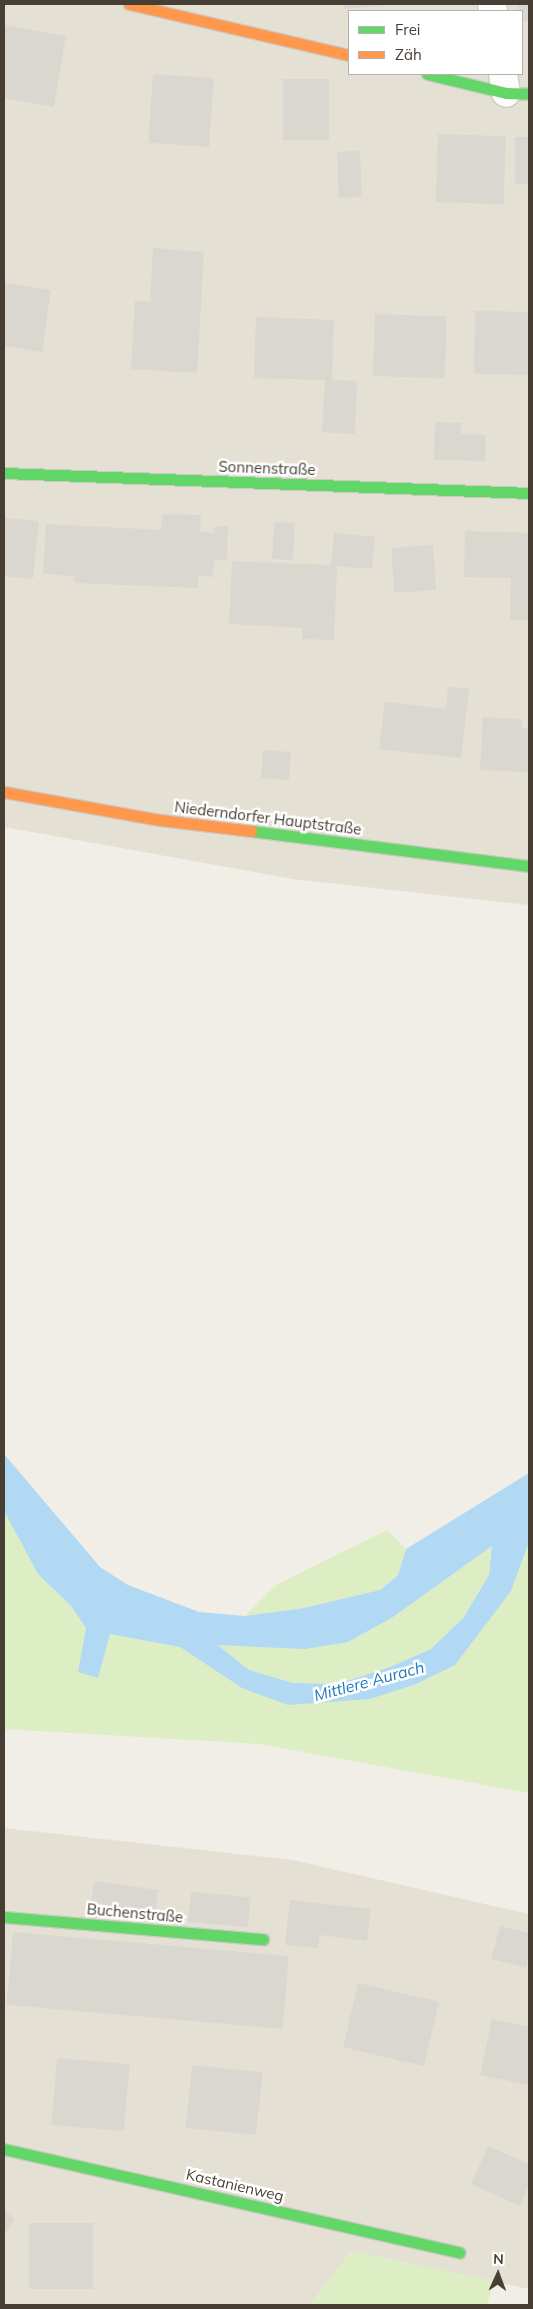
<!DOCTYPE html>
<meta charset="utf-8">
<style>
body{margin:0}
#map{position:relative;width:533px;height:2309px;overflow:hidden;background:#f0eee7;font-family:Mulish,sans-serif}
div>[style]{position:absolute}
.residential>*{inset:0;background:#e5e0d4}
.green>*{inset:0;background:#ddedc4}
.water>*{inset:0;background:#b2d9f3}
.building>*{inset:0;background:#dad7d0;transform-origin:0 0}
.roads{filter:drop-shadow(1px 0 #cccac3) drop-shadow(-1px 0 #cccac3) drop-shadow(0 1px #cccac3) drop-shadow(0 -1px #cccac3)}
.street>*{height:28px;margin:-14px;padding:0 14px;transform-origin:14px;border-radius:14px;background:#fdfcfb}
.fast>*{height:11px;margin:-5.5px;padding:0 5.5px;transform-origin:5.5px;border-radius:5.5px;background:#63d668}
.slow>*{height:11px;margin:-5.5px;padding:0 5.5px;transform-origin:5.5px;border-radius:5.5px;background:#ff974d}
span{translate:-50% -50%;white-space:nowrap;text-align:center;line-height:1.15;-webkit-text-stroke:5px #fff;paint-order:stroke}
.street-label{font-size:15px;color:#473f33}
.water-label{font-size:16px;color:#207abe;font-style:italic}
.frame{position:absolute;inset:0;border:5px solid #473f33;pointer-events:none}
.legend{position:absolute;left:348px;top:10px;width:175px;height:65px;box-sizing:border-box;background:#fff;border:1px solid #b5b2ad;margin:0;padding:6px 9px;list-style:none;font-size:15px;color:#473f33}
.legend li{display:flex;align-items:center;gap:10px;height:25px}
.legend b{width:25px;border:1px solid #b5b2ad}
.north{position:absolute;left:473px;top:2249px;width:50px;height:50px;-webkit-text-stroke:4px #fff;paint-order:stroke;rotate:2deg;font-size:14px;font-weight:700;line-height:20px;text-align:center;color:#473f33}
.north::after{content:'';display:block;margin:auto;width:18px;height:22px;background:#473f33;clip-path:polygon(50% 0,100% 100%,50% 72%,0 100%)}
</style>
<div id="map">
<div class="residential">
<div style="clip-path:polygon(evenodd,4px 4px,529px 4px,529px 905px,293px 879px,4px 827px,4px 4px,349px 11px,522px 11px,522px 74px,349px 74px,349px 11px)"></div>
<div style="clip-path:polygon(4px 1828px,293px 1860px,529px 1914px,529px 2289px,351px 2251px,310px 2305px,4px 2305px)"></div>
</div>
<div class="green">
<div style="clip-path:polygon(4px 1511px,38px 1574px,71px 1606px,86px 1628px,98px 1678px,110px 1633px,180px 1647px,242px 1688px,370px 1699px,511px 1591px,529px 1542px,529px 1793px,259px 1744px,4px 1729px)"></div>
<div style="clip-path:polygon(387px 1530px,406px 1549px,398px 1575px,380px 1590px,304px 1608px,245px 1616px,276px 1585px)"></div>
<div style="clip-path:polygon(492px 1546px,489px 1575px,464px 1617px,431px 1649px,390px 1667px,338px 1684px,293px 1683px,249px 1670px,218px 1645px,348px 1642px,393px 1617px)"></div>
<div style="clip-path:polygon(351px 2251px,494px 2281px,487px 2305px,310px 2305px)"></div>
</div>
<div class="water">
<div style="clip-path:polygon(evenodd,4px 1454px,100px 1567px,128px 1585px,199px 1612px,245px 1616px,304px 1608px,380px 1590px,398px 1575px,406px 1549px,529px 1473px,529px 1542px,511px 1591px,455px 1665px,416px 1684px,370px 1699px,288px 1705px,242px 1688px,180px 1647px,110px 1634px,98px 1678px,78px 1672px,86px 1628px,71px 1606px,38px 1574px,4px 1511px,4px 1454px,492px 1546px,489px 1575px,464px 1617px,431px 1649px,390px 1667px,338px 1684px,293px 1683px,249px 1670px,218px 1645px,305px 1649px,348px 1642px,393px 1617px,492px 1546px)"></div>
</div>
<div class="building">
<div style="clip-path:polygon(343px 4px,387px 4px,387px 5px,344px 9px)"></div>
<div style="clip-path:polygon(517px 4px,529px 4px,529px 21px,522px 21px)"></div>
<div style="clip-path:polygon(4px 25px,66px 36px,54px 107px,4px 98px)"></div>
<div style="left:153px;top:74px;width:61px;height:69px;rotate:4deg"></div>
<div style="left:283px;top:79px;width:46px;height:61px"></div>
<div style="left:438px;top:134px;width:68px;height:68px;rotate:2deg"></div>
<div style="left:529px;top:137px;width:47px;height:14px;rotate:90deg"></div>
<div style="left:360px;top:151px;width:46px;height:23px;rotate:88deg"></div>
<div style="clip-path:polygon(153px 248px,204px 252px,197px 373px,131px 369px,135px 301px,150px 302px)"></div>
<div style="clip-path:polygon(4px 283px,51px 290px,42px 352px,4px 346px)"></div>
<div style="left:475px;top:311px;width:54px;height:63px;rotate:1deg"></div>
<div style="left:375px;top:314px;width:72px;height:62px;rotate:2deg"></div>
<div style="clip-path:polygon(256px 317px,334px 320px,332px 380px,357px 381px,355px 434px,322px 432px,325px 380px,254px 378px)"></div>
<div style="clip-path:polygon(435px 422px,461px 423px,461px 434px,486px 435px,485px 461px,434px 460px)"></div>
<div style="clip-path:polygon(162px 514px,201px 515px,200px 532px,215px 533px,215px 526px,228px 526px,227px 560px,214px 560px,213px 577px,198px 576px,198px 588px,75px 583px,74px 576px,43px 574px,46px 524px,161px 530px)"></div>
<div style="clip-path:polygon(4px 518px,39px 521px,33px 579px,4px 576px)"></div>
<div style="left:274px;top:522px;width:21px;height:37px;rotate:3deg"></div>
<div style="clip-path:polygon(465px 531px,529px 533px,529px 620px,510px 620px,511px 578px,464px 577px)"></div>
<div style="clip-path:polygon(334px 533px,375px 537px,372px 569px,337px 566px,334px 640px,302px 639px,302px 628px,229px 624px,232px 561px,331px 565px)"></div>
<div style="left:433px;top:545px;width:45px;height:42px;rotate:86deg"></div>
<div style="clip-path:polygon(448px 687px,469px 689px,461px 758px,379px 749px,385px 702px,446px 709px)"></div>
<div style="clip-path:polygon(483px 717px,521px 719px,523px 728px,529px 728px,529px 772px,480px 770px)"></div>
<div style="left:263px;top:750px;width:28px;height:28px;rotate:4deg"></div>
<div style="left:94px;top:1881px;width:65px;height:33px;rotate:8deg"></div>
<div style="left:191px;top:1892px;width:60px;height:30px;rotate:5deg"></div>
<div style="clip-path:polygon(290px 1900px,371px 1909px,367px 1941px,320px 1935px,318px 1948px,285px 1945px)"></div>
<div style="clip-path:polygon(500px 1926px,529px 1933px,527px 1968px,491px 1959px)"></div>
<div style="left:13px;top:1932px;width:277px;height:73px;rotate:5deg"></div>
<div style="left:358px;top:1983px;width:83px;height:66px;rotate:13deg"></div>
<div style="clip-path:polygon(492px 2019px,529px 2027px,529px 2085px,480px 2075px)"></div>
<div style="left:57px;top:2058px;width:73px;height:67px;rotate:5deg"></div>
<div style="left:192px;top:2065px;width:71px;height:63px;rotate:6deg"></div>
<div style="clip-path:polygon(488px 2146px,529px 2164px,529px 2185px,520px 2206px,471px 2184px)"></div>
<div style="clip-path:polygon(4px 2209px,15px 2220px,4px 2234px)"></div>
<div style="left:29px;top:2223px;width:64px;height:66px"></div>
</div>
<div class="roads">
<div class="street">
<div style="left:492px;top:4px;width:7px;rotate:82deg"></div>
<div style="left:503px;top:74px;width:19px;rotate:81deg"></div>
</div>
<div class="fast">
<div style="left:427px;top:74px;width:81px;rotate:13.5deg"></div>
<div style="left:506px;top:93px;width:23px;rotate:2deg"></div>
<div style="left:4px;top:473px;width:525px;rotate:2.18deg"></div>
<div style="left:251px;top:831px;width:280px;rotate:7.2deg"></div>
<div style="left:4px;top:1917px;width:260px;rotate:4.9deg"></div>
<div style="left:4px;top:2149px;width:467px;rotate:12.8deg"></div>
</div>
<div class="slow">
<div style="left:129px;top:4px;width:226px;rotate:13.1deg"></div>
<div style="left:4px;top:792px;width:158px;rotate:10.2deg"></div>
<div style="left:160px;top:820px;width:92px;rotate:6.9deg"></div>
</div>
</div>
<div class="street-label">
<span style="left:267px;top:468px;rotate:2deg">Sonnenstraße</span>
<span style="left:268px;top:818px;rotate:7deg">Niederndorfer Hauptstraße</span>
<span style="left:135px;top:1913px;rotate:5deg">Buchenstraße</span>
<span style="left:235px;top:2185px;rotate:13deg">Kastanienweg</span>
</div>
<div class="water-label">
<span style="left:369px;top:1681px;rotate:-15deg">Mittlere Aurach</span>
</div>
<div class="frame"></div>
<ul class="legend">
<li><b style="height:6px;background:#63d668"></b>Frei</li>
<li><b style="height:6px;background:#ff974d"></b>Zäh</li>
</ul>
<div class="north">N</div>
</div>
